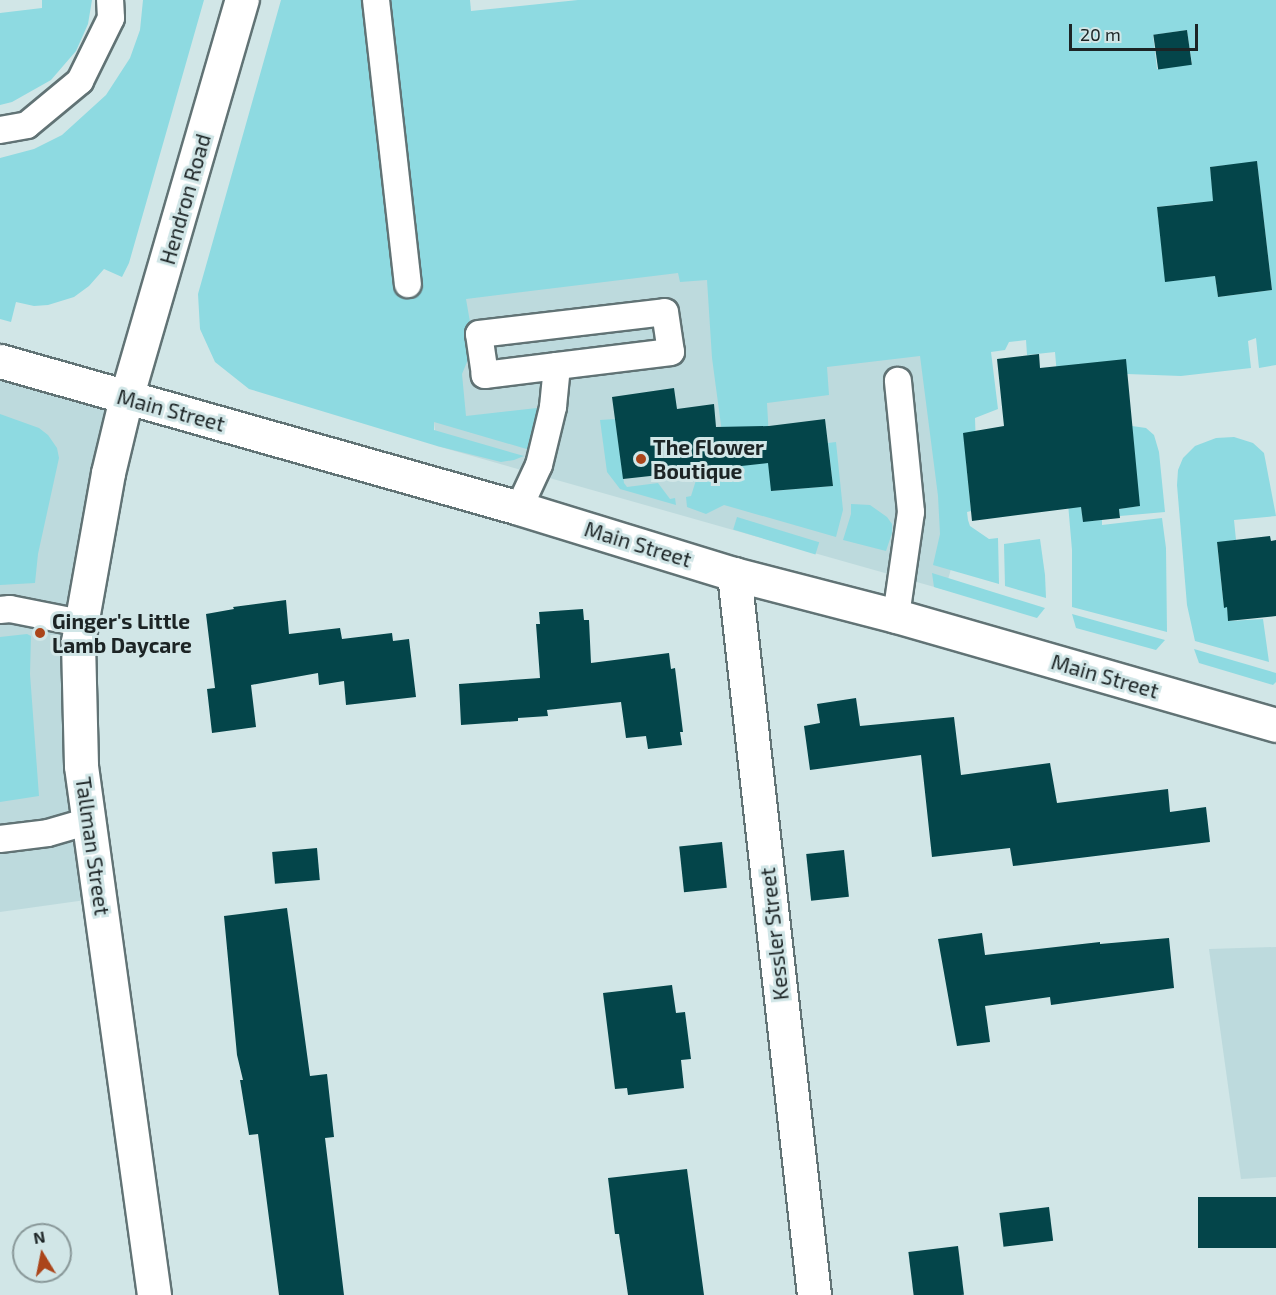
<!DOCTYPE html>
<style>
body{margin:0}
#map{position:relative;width:1276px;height:1295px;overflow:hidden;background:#d1e6e7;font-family:"Exo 2",sans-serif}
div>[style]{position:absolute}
.built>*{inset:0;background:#bddadd}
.green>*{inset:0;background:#8edae1;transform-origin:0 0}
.building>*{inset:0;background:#04454a;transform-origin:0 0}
.roads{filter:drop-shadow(2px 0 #617375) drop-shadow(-2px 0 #617375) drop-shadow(0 2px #617375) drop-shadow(0 -2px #617375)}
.lane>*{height:26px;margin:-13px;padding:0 13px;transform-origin:13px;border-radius:13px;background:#fff}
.street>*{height:33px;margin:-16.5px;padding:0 16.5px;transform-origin:16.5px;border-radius:16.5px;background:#fff}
.secondary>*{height:33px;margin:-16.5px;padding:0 16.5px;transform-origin:16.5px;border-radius:16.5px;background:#fff}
.primary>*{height:33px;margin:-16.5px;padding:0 16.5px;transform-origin:16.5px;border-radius:16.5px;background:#fff}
.dots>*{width:16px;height:16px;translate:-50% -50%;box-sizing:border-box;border:3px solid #d1e6e7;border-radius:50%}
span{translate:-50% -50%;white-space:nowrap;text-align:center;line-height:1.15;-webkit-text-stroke:6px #d1e6e7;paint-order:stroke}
.street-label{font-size:21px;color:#1c2425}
.poi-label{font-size:21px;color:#1c2425;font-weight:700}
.left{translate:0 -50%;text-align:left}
.north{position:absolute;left:12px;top:1223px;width:60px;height:60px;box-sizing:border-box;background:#d1e6e7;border:2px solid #899899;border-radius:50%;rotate:350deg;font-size:16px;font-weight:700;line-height:24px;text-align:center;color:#1c2425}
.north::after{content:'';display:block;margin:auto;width:21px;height:27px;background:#ab451a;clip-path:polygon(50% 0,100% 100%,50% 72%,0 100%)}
.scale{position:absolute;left:1069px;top:24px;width:129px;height:27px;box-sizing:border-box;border:3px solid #1c2425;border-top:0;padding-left:8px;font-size:18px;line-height:21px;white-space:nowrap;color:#1c2425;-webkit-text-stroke:4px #d1e6e7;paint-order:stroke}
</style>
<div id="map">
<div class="built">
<div style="clip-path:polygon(925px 241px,959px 541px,945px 590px,437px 446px,417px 291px)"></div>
<div style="clip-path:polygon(0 361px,126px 398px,78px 642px,100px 898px,0 912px)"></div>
<div style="clip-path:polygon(1276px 947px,1276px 1177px,1241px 1179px,1209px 949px)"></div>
</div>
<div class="green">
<div style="clip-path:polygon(42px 0,92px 0,88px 24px,76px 51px,51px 80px,12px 102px,0 105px,0 13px,42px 8px)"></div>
<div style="clip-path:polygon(143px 0,204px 0,129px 263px,122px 277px,104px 269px,89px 286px,74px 297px,48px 305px,34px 306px,16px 302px,11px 322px,0 319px,0 158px,34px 149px,62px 135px,106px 95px,130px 58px,140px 30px)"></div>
<div style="clip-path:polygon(evenodd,281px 0,470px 0,471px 11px,578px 0,1276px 0,1276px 365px,1259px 368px,1256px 338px,1248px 341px,1251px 368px,1181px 376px,1127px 374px,1075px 460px,1083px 521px,1102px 520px,1102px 525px,1162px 518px,1166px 548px,1167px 632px,1072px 607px,1072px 550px,1055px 352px,1027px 355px,1026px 340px,1009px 342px,1005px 350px,991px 352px,998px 409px,975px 418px,976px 448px,966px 461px,971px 511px,967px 512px,968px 520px,970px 526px,989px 539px,998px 538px,999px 584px,933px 565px,940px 534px,938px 496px,920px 356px,827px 367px,829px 395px,767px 403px,772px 491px,833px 486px,828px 443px,836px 442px,843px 510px,836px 537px,724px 505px,706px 514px,687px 507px,686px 497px,691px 496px,697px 477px,727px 470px,712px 358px,707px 280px,680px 282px,678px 273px,466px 299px,474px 345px,462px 374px,466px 416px,537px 408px,538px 418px,530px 450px,434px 422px,434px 430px,524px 456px,514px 460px,501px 462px,437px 446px,249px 389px,215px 362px,200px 329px,198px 294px,281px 0,1187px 30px,1192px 64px,1157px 69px,1153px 35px,1187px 30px,281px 0,1257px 162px,1272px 290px,1218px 297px,1215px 276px,1166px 281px,1157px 207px,1190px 203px,1192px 223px,1216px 220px,1210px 167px,1257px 162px)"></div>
<div style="clip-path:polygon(0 414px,39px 428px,48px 435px,57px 448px,59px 458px,38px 554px,35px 583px,0 585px)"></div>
<div style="clip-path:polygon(615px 419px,624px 483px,627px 487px,658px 483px,670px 499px,675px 498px,676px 505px,620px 489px,607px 472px,600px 420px)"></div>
<div style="clip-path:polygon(1132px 426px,1146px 428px,1154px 435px,1159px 452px,1165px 512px,1120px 516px,1119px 509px,1139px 506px)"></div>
<div style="clip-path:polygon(1234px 437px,1253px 443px,1264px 453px,1276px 516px,1234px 520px,1236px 540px,1217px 543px,1224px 607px,1227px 607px,1229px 621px,1263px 619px,1269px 662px,1195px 641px,1187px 605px,1177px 485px,1178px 470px,1183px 458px,1195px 446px,1216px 438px)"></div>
<div style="clip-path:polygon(851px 504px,870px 505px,887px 517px,892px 524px,892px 533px,886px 551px,843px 540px,851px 514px)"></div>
<div style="left:737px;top:517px;width:86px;height:13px;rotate:17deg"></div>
<div style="clip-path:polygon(1040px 539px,1045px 575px,1046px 598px,1005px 586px,1004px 544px)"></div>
<div style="clip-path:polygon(932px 573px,1045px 608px,1037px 618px,934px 587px)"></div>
<div style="clip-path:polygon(1072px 614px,1165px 640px,1156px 650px,1076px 628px)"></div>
<div style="clip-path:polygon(27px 634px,31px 636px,30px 674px,39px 796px,0 802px,0 637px)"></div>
<div style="clip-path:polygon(1194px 649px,1276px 673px,1276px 682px,1273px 685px,1199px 663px)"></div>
</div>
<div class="building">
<div style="left:1187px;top:30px;width:35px;height:34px;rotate:82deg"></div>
<div style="clip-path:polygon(1257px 161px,1272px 290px,1218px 297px,1215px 276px,1165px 282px,1157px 207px,1213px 201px,1210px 167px)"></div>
<div style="clip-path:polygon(1039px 354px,1040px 368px,1126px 359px,1140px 506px,1119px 509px,1120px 518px,1083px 522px,1081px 507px,972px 521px,963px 433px,1004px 426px,997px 359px)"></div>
<div style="clip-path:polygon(674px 388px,677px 409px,714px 404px,716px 427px,769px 426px,825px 419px,833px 486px,771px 491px,768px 463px,623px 479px,612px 397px)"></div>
<div style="clip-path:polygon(1270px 536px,1271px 541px,1276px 540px,1276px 616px,1228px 621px,1227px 607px,1224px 608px,1217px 542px)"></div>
<div style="clip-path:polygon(286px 600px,289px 634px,340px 628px,342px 639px,392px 633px,393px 641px,409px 639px,416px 697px,346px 705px,344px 681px,319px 685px,318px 673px,251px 685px,256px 727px,212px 733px,207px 689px,215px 688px,206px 614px,234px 609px,233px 607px)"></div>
<div style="clip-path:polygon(583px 609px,584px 620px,589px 620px,591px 663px,669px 653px,671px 669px,675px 668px,683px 732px,680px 732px,682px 745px,648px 749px,646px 736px,626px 738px,621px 702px,547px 710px,548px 716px,518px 718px,518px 721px,461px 725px,459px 684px,540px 678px,536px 624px,540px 624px,539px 612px)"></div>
<div style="clip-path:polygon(856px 698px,860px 726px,954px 717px,961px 775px,1050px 763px,1057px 803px,1168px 789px,1170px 812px,1206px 807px,1210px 842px,1013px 866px,1010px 848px,932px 857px,921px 755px,810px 770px,804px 726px,820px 723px,817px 704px)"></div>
<div style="left:722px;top:842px;width:46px;height:43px;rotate:84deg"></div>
<div style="left:317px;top:848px;width:32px;height:45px;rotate:85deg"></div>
<div style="left:844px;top:850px;width:47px;height:38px;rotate:84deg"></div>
<div style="clip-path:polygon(287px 908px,310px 1076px,327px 1074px,334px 1137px,325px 1138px,344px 1295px,279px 1295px,258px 1134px,249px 1135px,240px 1080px,243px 1080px,237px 1055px,224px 916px)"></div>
<div style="clip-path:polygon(982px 933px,985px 955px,1100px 942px,1100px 944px,1169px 938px,1174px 988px,1051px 1005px,1050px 997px,985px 1006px,990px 1042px,957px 1046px,938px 939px)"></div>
<div style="clip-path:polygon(672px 985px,676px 1013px,685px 1012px,691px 1059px,681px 1060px,684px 1088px,628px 1095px,627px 1088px,615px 1089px,603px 993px)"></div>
<div style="clip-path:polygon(687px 1169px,704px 1295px,628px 1295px,619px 1234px,615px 1234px,608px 1178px)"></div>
<div style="left:1276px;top:1197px;width:51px;height:78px;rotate:90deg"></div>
<div style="left:1049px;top:1207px;width:34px;height:50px;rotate:83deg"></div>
<div style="left:958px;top:1246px;width:49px;height:50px;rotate:83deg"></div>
</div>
<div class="roads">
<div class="lane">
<div style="left:376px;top:0;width:286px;rotate:83.6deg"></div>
<div style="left:0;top:130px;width:27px;rotate:-10deg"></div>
<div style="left:27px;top:125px;width:69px;rotate:-39.7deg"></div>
<div style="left:80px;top:81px;width:70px;rotate:-63.8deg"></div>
<div style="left:111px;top:18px;width:18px;rotate:-93deg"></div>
<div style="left:519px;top:508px;width:47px;rotate:-65.1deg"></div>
<div style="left:539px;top:465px;width:60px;rotate:-76.4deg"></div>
<div style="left:553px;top:407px;width:41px;rotate:-84.4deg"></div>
<div style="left:557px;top:366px;width:73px;rotate:172.9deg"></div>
<div style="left:485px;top:375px;width:41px;rotate:-98.3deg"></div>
<div style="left:479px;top:334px;width:187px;rotate:-6.7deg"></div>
<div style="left:665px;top:312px;width:40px;rotate:81.5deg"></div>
<div style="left:671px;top:352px;width:115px;rotate:173deg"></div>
<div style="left:0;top:610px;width:10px;rotate:-6deg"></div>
<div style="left:10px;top:609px;width:72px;rotate:11.2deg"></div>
<div style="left:896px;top:616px;width:105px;rotate:-81.8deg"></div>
<div style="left:911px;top:512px;width:132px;rotate:-95.7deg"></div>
<div style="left:0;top:839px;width:48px;rotate:-7.1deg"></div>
<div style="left:48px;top:833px;width:43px;rotate:-16.3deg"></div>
</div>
<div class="street">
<div style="left:126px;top:398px;width:77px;rotate:103.5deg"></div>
<div style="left:108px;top:473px;width:172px;rotate:100.1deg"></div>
<div style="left:78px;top:642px;width:124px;rotate:88.6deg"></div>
<div style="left:81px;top:766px;width:534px;rotate:82.14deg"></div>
<div style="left:734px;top:574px;width:725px;rotate:83.67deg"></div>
</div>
<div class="secondary">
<div style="left:126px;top:398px;width:415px;rotate:-73.8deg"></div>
</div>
<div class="primary">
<div style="left:0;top:361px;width:539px;rotate:15.81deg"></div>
<div style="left:519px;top:508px;width:225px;rotate:17.1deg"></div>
<div style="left:734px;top:574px;width:167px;rotate:14.5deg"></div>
<div style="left:896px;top:616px;width:395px;rotate:16deg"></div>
</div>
</div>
<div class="dots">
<div style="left:641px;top:459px;background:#ab451a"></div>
<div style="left:40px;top:633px;background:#ab451a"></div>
</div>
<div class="street-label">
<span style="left:185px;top:199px;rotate:-74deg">Hendron Road</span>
<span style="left:171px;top:410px;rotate:15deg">Main Street</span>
<span style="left:638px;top:544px;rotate:17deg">Main Street</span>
<span style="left:1105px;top:676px;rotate:16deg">Main Street</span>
<span style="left:93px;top:846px;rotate:82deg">Tallman Street</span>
<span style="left:774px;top:934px;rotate:-96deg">Kessler Street</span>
</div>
<div class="poi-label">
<span class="left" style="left:653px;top:459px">The Flower<br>Boutique</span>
<span class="left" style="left:52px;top:633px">Ginger's Little<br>Lamb Daycare</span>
</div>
<div class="north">N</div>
<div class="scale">20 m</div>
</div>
